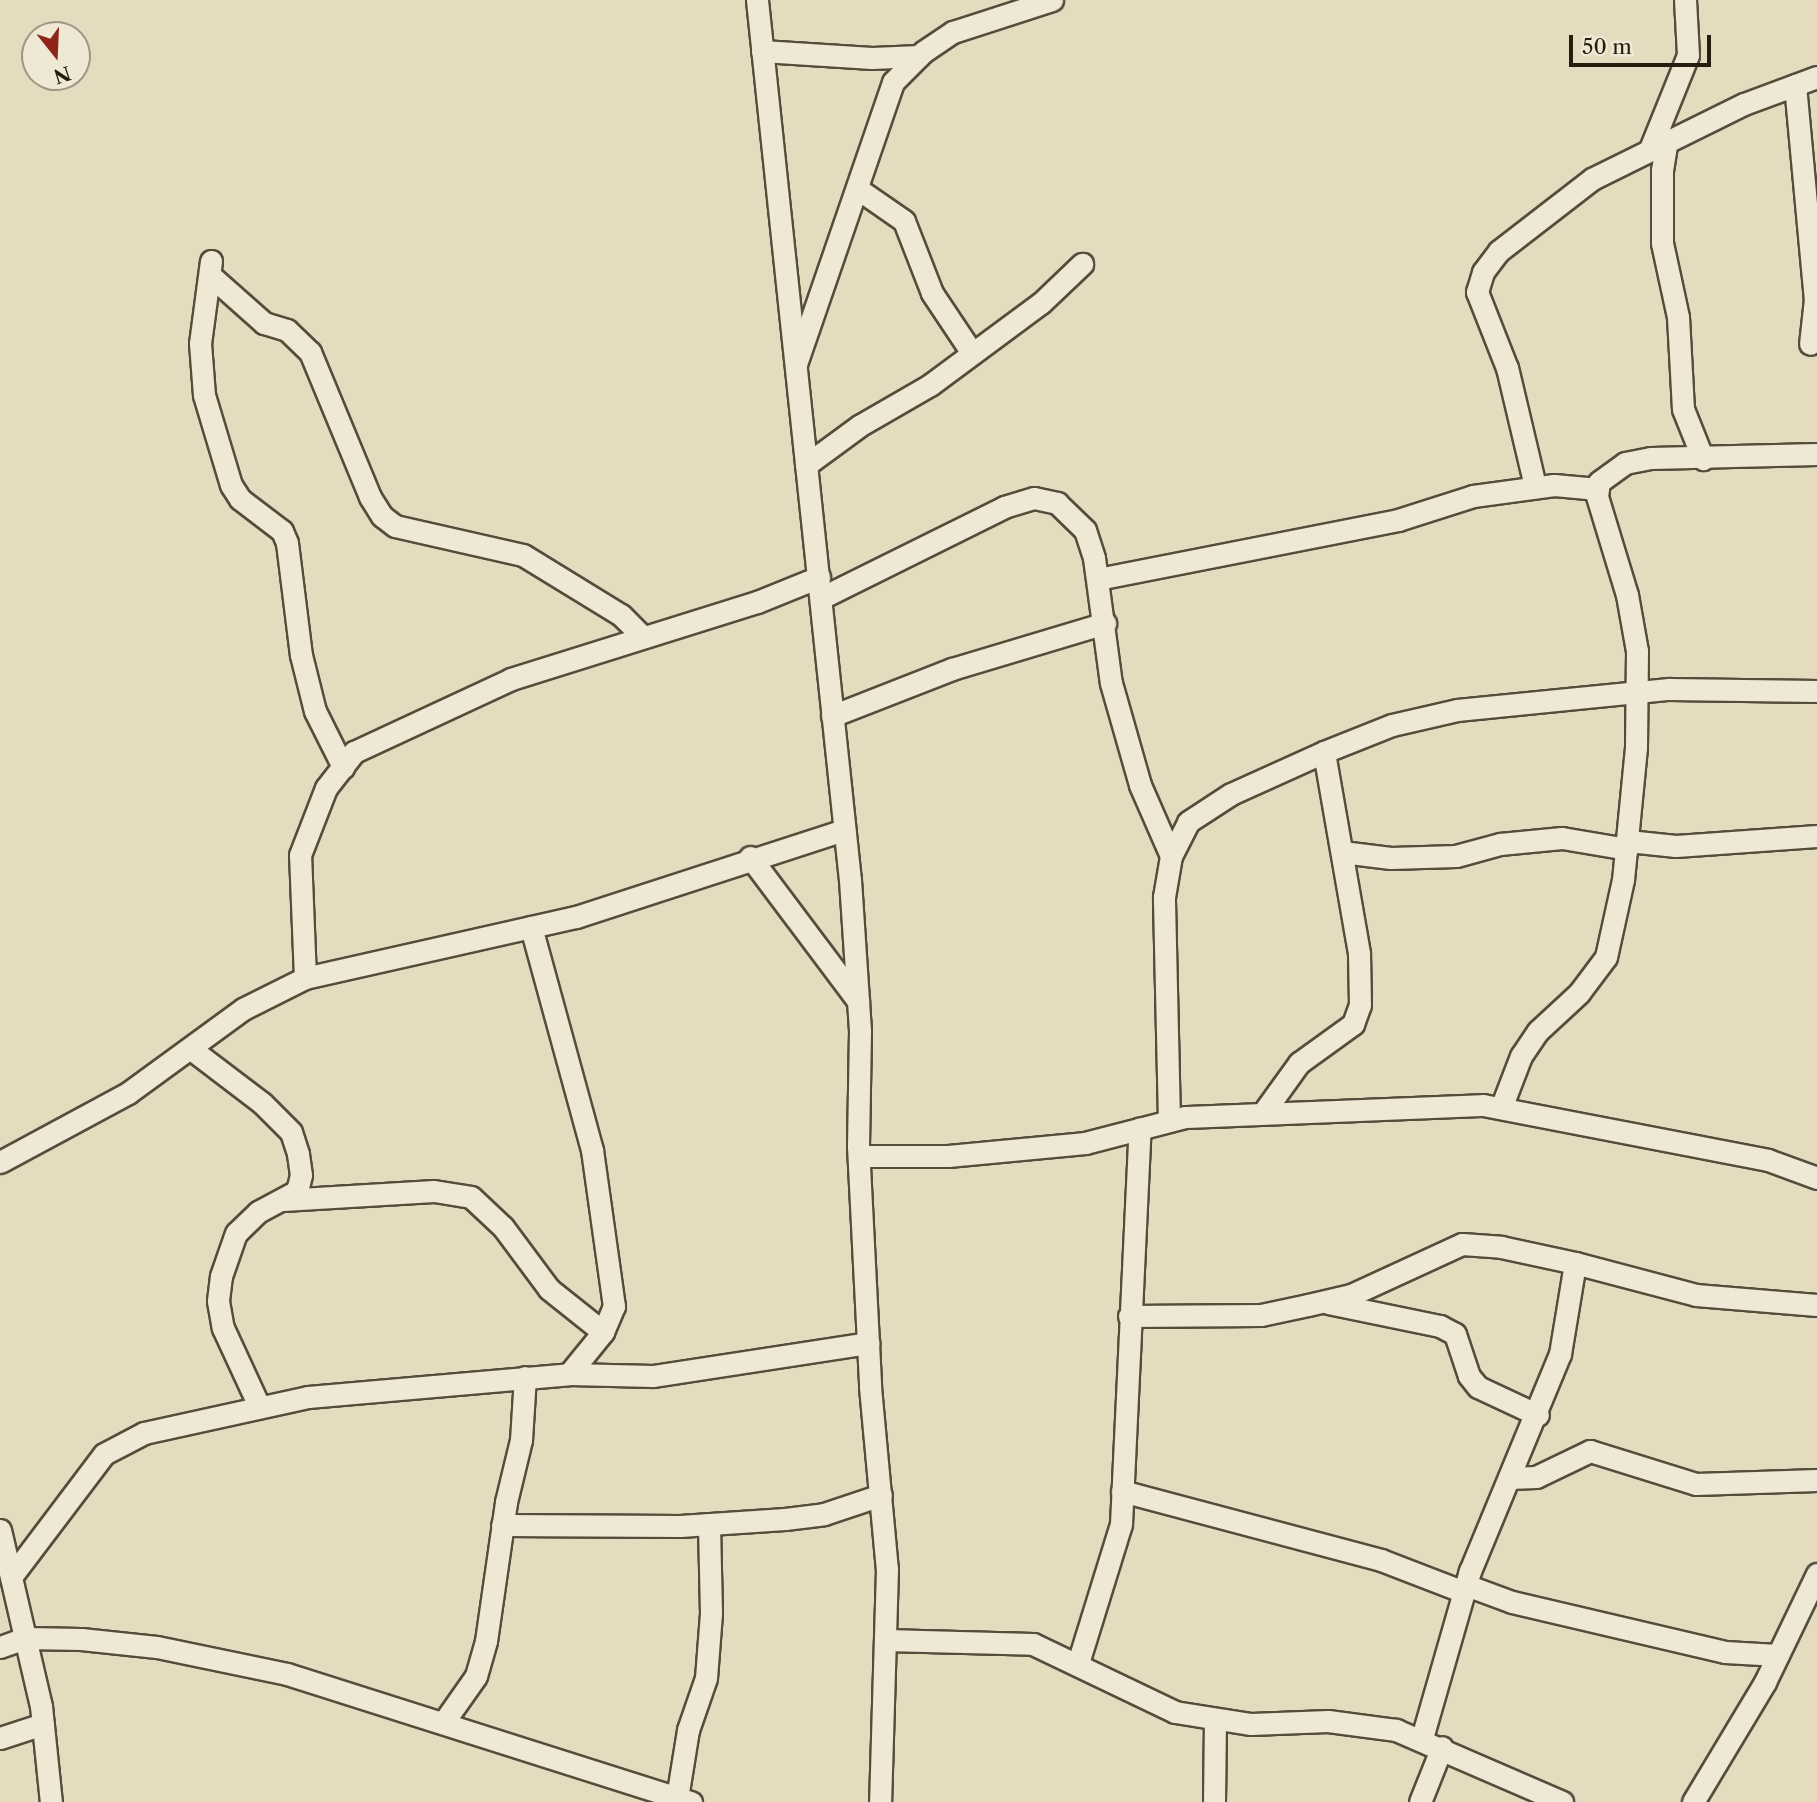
<!DOCTYPE html>
<style>
body{margin:0}
#map{position:relative;width:1817px;height:1802px;overflow:hidden;background:#e5dbbe;font-family:"Libre Caslon Text",serif}
div>[style]{position:absolute}
.roads{filter:drop-shadow(2px 0 #564c3c) drop-shadow(-2px 0 #564c3c) drop-shadow(0 2px #564c3c) drop-shadow(0 -2px #564c3c)}
.street>*{height:21px;margin:-10.5px;padding:0 10.5px;transform-origin:10.5px;border-radius:10.5px;background:#eee8d5}
span{translate:-50% -50%;white-space:nowrap;text-align:center;line-height:1.15;-webkit-text-stroke:5px #eee8d5;paint-order:stroke}
.north{position:absolute;left:21px;top:21px;width:70px;height:70px;box-sizing:border-box;background:#eee8d5;border:2px solid #9e9686;border-radius:50%;rotate:162deg;font-size:19px;font-weight:700;line-height:28px;text-align:center;color:#261c10}
.north::after{content:'';display:block;margin:auto;width:24px;height:32px;background:#8f2418;clip-path:polygon(50% 0,100% 100%,50% 72%,0 100%)}
.scale{position:absolute;left:1569px;top:35px;width:142px;height:32px;box-sizing:border-box;border:4px solid #261c10;border-top:0;padding-left:9px;font-size:21px;line-height:24px;white-space:nowrap;color:#261c10;-webkit-text-stroke:5px #eee8d5;paint-order:stroke}
</style>
<div id="map">
<div class="roads">
<div class="street">
<div style="left:757px;top:0;width:885px;rotate:83.97deg"></div>
<div style="left:850px;top:880px;width:151px;rotate:86.2deg"></div>
<div style="left:860px;top:1031px;width:115px;rotate:91deg"></div>
<div style="left:858px;top:1146px;width:241px;rotate:87.1deg"></div>
<div style="left:870px;top:1387px;width:183px;rotate:84.7deg"></div>
<div style="left:887px;top:1569px;width:233px;rotate:91.7deg"></div>
<div style="left:762px;top:51px;width:110px;rotate:3.6deg"></div>
<div style="left:872px;top:58px;width:47px;rotate:-2.4deg"></div>
<div style="left:1795px;top:85px;width:215px;rotate:84.7deg"></div>
<div style="left:1815px;top:299px;width:45px;rotate:96.3deg"></div>
<div style="left:1667px;top:139px;width:30px;rotate:99deg"></div>
<div style="left:1662px;top:169px;width:74px;rotate:90deg"></div>
<div style="left:1662px;top:243px;width:76px;rotate:77.8deg"></div>
<div style="left:1678px;top:317px;width:92px;rotate:86.9deg"></div>
<div style="left:1683px;top:409px;width:54px;rotate:68.2deg"></div>
<div style="left:1650px;top:149px;width:101px;rotate:-68deg"></div>
<div style="left:1688px;top:55px;width:55px;rotate:-93.1deg"></div>
<div style="left:858px;top:189px;width:56px;rotate:34.8deg"></div>
<div style="left:904px;top:221px;width:77px;rotate:68.7deg"></div>
<div style="left:932px;top:293px;width:72px;rotate:56.3deg"></div>
<div style="left:211px;top:261px;width:83px;rotate:97.6deg"></div>
<div style="left:200px;top:343px;width:52px;rotate:85.6deg"></div>
<div style="left:204px;top:395px;width:94px;rotate:73.3deg"></div>
<div style="left:231px;top:485px;width:17px;rotate:57deg"></div>
<div style="left:240px;top:499px;width:53px;rotate:37.3deg"></div>
<div style="left:282px;top:531px;width:13px;rotate:67deg"></div>
<div style="left:287px;top:543px;width:113px;rotate:82.9deg"></div>
<div style="left:301px;top:655px;width:58px;rotate:76deg"></div>
<div style="left:315px;top:711px;width:63px;rotate:63.4deg"></div>
<div style="left:211px;top:276px;width:71px;rotate:41.6deg"></div>
<div style="left:264px;top:323px;width:24px;rotate:17deg"></div>
<div style="left:287px;top:330px;width:32px;rotate:44deg"></div>
<div style="left:310px;top:352px;width:157px;rotate:67.5deg"></div>
<div style="left:370px;top:497px;width:22px;rotate:58deg"></div>
<div style="left:382px;top:516px;width:16px;rotate:38deg"></div>
<div style="left:395px;top:526px;width:131px;rotate:12.8deg"></div>
<div style="left:523px;top:555px;width:115px;rotate:31.5deg"></div>
<div style="left:621px;top:615px;width:31px;rotate:45deg"></div>
<div style="left:796px;top:364px;width:298px;rotate:-71deg"></div>
<div style="left:893px;top:82px;width:42px;rotate:-45deg"></div>
<div style="left:923px;top:52px;width:36px;rotate:-34deg"></div>
<div style="left:953px;top:32px;width:104px;rotate:-17.9deg"></div>
<div style="left:806px;top:465px;width:66px;rotate:-36.3deg"></div>
<div style="left:859px;top:426px;width:82px;rotate:-30deg"></div>
<div style="left:930px;top:385px;width:138px;rotate:-36.5deg"></div>
<div style="left:1041px;top:303px;width:57px;rotate:-43.6deg"></div>
<div style="left:1535px;top:486px;width:121px;rotate:-103.3deg"></div>
<div style="left:1507px;top:368px;width:82px;rotate:-111.5deg"></div>
<div style="left:1477px;top:292px;width:21px;rotate:-73deg"></div>
<div style="left:1483px;top:272px;width:26px;rotate:-53deg"></div>
<div style="left:1499px;top:251px;width:118px;rotate:-37.7deg"></div>
<div style="left:1592px;top:179px;width:169px;rotate:-26.3deg"></div>
<div style="left:1744px;top:104px;width:78px;rotate:-20.3deg"></div>
<div style="left:1098px;top:579px;width:306px;rotate:-11.1deg"></div>
<div style="left:1398px;top:520px;width:79px;rotate:-17.7deg"></div>
<div style="left:1473px;top:496px;width:82px;rotate:-7.7deg"></div>
<div style="left:1554px;top:485px;width:44px;rotate:5.2deg"></div>
<div style="left:821px;top:598px;width:204px;rotate:-26.4deg"></div>
<div style="left:1004px;top:507px;width:31px;rotate:-17deg"></div>
<div style="left:1034px;top:498px;width:24px;rotate:12deg"></div>
<div style="left:1057px;top:503px;width:39px;rotate:44deg"></div>
<div style="left:1085px;top:530px;width:29px;rotate:72deg"></div>
<div style="left:1094px;top:558px;width:126px;rotate:82.3deg"></div>
<div style="left:1111px;top:683px;width:106px;rotate:74.1deg"></div>
<div style="left:1140px;top:785px;width:77px;rotate:66.4deg"></div>
<div style="left:832px;top:716px;width:129px;rotate:-21.4deg"></div>
<div style="left:952px;top:669px;width:160px;rotate:-16.7deg"></div>
<div style="left:1628px;top:841px;width:48px;rotate:5.9deg"></div>
<div style="left:1676px;top:846px;width:141px;rotate:-4.1deg"></div>
<div style="left:1342px;top:852px;width:49px;rotate:7deg"></div>
<div style="left:1391px;top:858px;width:65px;rotate:-1.8deg"></div>
<div style="left:1456px;top:856px;width:46px;rotate:-15.3deg"></div>
<div style="left:1500px;top:844px;width:62px;rotate:-5.5deg"></div>
<div style="left:1562px;top:838px;width:66px;rotate:9.6deg"></div>
<div style="left:750px;top:857px;width:180px;rotate:53.1deg"></div>
<div style="left:531px;top:927px;width:231px;rotate:74.7deg"></div>
<div style="left:592px;top:1150px;width:158px;rotate:82deg"></div>
<div style="left:614px;top:1306px;width:28px;rotate:113deg"></div>
<div style="left:603px;top:1332px;width:54px;rotate:129deg"></div>
<div style="left:305px;top:978px;width:123px;rotate:-92.3deg"></div>
<div style="left:300px;top:855px;width:72px;rotate:-68.8deg"></div>
<div style="left:326px;top:788px;width:46px;rotate:-52.1deg"></div>
<div style="left:354px;top:752px;width:173px;rotate:-24.9deg"></div>
<div style="left:511px;top:679px;width:258px;rotate:-17.4deg"></div>
<div style="left:757px;top:602px;width:67px;rotate:-22deg"></div>
<div style="left:191px;top:1049px;width:89px;rotate:37.3deg"></div>
<div style="left:262px;top:1103px;width:41px;rotate:45deg"></div>
<div style="left:291px;top:1132px;width:23px;rotate:72deg"></div>
<div style="left:298px;top:1154px;width:21px;rotate:82deg"></div>
<div style="left:301px;top:1175px;width:16px;rotate:104deg"></div>
<div style="left:297px;top:1191px;width:44px;rotate:151.7deg"></div>
<div style="left:258px;top:1212px;width:30px;rotate:136deg"></div>
<div style="left:236px;top:1233px;width:46px;rotate:109.2deg"></div>
<div style="left:221px;top:1276px;width:25px;rotate:97deg"></div>
<div style="left:218px;top:1301px;width:27px;rotate:80deg"></div>
<div style="left:223px;top:1328px;width:86px;rotate:65.2deg"></div>
<div style="left:1501px;top:1108px;width:56px;rotate:-69deg"></div>
<div style="left:1521px;top:1056px;width:30px;rotate:-56deg"></div>
<div style="left:1538px;top:1031px;width:56px;rotate:-42.8deg"></div>
<div style="left:1579px;top:993px;width:45px;rotate:-53.1deg"></div>
<div style="left:1606px;top:957px;width:79px;rotate:-77.6deg"></div>
<div style="left:1623px;top:880px;width:134px;rotate:-84.4deg"></div>
<div style="left:1636px;top:747px;width:96px;rotate:-89.4deg"></div>
<div style="left:1637px;top:651px;width:57px;rotate:-100.1deg"></div>
<div style="left:1627px;top:595px;width:103px;rotate:-106.9deg"></div>
<div style="left:1597px;top:496px;width:14px;rotate:-82deg"></div>
<div style="left:1599px;top:482px;width:32px;rotate:-36deg"></div>
<div style="left:1625px;top:463px;width:26px;rotate:-11deg"></div>
<div style="left:1651px;top:458px;width:166px;rotate:-1.4deg"></div>
<div style="left:1263px;top:1113px;width:62px;rotate:-54.2deg"></div>
<div style="left:1299px;top:1063px;width:67px;rotate:-35.8deg"></div>
<div style="left:1353px;top:1024px;width:20px;rotate:-70deg"></div>
<div style="left:1360px;top:1005px;width:52px;rotate:-91.1deg"></div>
<div style="left:1359px;top:953px;width:204px;rotate:-99.9deg"></div>
<div style="left:1169px;top:1121px;width:224px;rotate:-91.3deg"></div>
<div style="left:1164px;top:897px;width:42px;rotate:-80.3deg"></div>
<div style="left:1171px;top:856px;width:38px;rotate:-63deg"></div>
<div style="left:1188px;top:822px;width:51px;rotate:-33.1deg"></div>
<div style="left:1231px;top:794px;width:102px;rotate:-24.3deg"></div>
<div style="left:1324px;top:752px;width:73px;rotate:-21.7deg"></div>
<div style="left:1392px;top:725px;width:67px;rotate:-13deg"></div>
<div style="left:1457px;top:710px;width:213px;rotate:-5.7deg"></div>
<div style="left:1669px;top:689px;width:148px;rotate:0.8deg"></div>
<div style="left:859px;top:1156px;width:89px"></div>
<div style="left:948px;top:1156px;width:138px;rotate:-5.4deg"></div>
<div style="left:1085px;top:1143px;width:103px;rotate:-14.6deg"></div>
<div style="left:1185px;top:1117px;width:298px;rotate:-2.3deg"></div>
<div style="left:1483px;top:1105px;width:290px;rotate:10.9deg"></div>
<div style="left:1768px;top:1160px;width:52px;rotate:20.2deg"></div>
<div style="left:0;top:1162px;width:145px;rotate:-28.3deg"></div>
<div style="left:128px;top:1093px;width:142px;rotate:-36.1deg"></div>
<div style="left:243px;top:1009px;width:69px;rotate:-26.6deg"></div>
<div style="left:305px;top:978px;width:278px;rotate:-12.7deg"></div>
<div style="left:576px;top:917px;width:282px;rotate:-18deg"></div>
<div style="left:283px;top:1200px;width:151px;rotate:-3.4deg"></div>
<div style="left:434px;top:1191px;width:37px;rotate:9deg"></div>
<div style="left:471px;top:1197px;width:44px;rotate:43.2deg"></div>
<div style="left:503px;top:1227px;width:77px;rotate:53.4deg"></div>
<div style="left:549px;top:1289px;width:69px;rotate:38.5deg"></div>
<div style="left:1328px;top:1303px;width:114px;rotate:11.6deg"></div>
<div style="left:1440px;top:1326px;width:17px;rotate:28deg"></div>
<div style="left:1455px;top:1334px;width:44px;rotate:71.6deg"></div>
<div style="left:1469px;top:1376px;width:14px;rotate:51deg"></div>
<div style="left:1478px;top:1387px;width:66px;rotate:25deg"></div>
<div style="left:1129px;top:1316px;width:132px;rotate:-0.4deg"></div>
<div style="left:1261px;top:1315px;width:48px;rotate:-12deg"></div>
<div style="left:1308px;top:1305px;width:44px;rotate:-13.1deg"></div>
<div style="left:1351px;top:1295px;width:122px;rotate:-24.7deg"></div>
<div style="left:1462px;top:1244px;width:39px;rotate:4deg"></div>
<div style="left:1501px;top:1247px;width:76px;rotate:12.2deg"></div>
<div style="left:1575px;top:1263px;width:125px;rotate:14.8deg"></div>
<div style="left:1696px;top:1295px;width:121px;rotate:4.7deg"></div>
<div style="left:1509px;top:1478px;width:27px;rotate:-2deg"></div>
<div style="left:1536px;top:1477px;width:60px;rotate:-25.7deg"></div>
<div style="left:1590px;top:1451px;width:111px;rotate:17.3deg"></div>
<div style="left:1696px;top:1484px;width:121px;rotate:-1.9deg"></div>
<div style="left:1122px;top:1491px;width:268px;rotate:14.9deg"></div>
<div style="left:1381px;top:1560px;width:89px;rotate:21.1deg"></div>
<div style="left:502px;top:1525px;width:178px;rotate:0.3deg"></div>
<div style="left:680px;top:1526px;width:105px;rotate:-3.8deg"></div>
<div style="left:785px;top:1519px;width:39px;rotate:-7deg"></div>
<div style="left:824px;top:1514px;width:60px;rotate:-18.4deg"></div>
<div style="left:0;top:1530px;width:181px;rotate:76.9deg"></div>
<div style="left:41px;top:1706px;width:97px;rotate:84.1deg"></div>
<div style="left:11px;top:1577px;width:154px;rotate:-52.9deg"></div>
<div style="left:104px;top:1454px;width:45px;rotate:-27.7deg"></div>
<div style="left:144px;top:1433px;width:168px;rotate:-12.4deg"></div>
<div style="left:308px;top:1397px;width:262px;rotate:-5deg"></div>
<div style="left:569px;top:1374px;width:84px;rotate:1.4deg"></div>
<div style="left:653px;top:1376px;width:218px;rotate:-8.7deg"></div>
<div style="left:1466px;top:1585px;width:49px;rotate:20.3deg"></div>
<div style="left:1512px;top:1602px;width:219px;rotate:13.2deg"></div>
<div style="left:1725px;top:1652px;width:53px;rotate:3.2deg"></div>
<div style="left:885px;top:1640px;width:148px;rotate:1.5deg"></div>
<div style="left:1033px;top:1644px;width:157px;rotate:25.6deg"></div>
<div style="left:1175px;top:1712px;width:77px;rotate:9deg"></div>
<div style="left:1251px;top:1724px;width:77px;rotate:-2.2deg"></div>
<div style="left:1328px;top:1721px;width:69px;rotate:7.5deg"></div>
<div style="left:1396px;top:1730px;width:181px;rotate:23.4deg"></div>
<div style="left:0;top:1647px;width:27px;rotate:-20deg"></div>
<div style="left:25px;top:1638px;width:56px;rotate:1deg"></div>
<div style="left:81px;top:1639px;width:76px;rotate:6deg"></div>
<div style="left:157px;top:1647px;width:133px;rotate:11.7deg"></div>
<div style="left:287px;top:1674px;width:424px;rotate:17.6deg"></div>
<div style="left:1078px;top:1663px;width:145px;rotate:-72.8deg"></div>
<div style="left:1121px;top:1524px;width:396px;rotate:-87.3deg"></div>
<div style="left:443px;top:1723px;width:57px;rotate:-54.9deg"></div>
<div style="left:476px;top:1676px;width:36px;rotate:-74deg"></div>
<div style="left:486px;top:1641px;width:140px;rotate:-81.8deg"></div>
<div style="left:506px;top:1502px;width:64px;rotate:-76.4deg"></div>
<div style="left:521px;top:1440px;width:63px;rotate:-86.4deg"></div>
<div style="left:0;top:1738px;width:45px;rotate:-18deg"></div>
<div style="left:1422px;top:1738px;width:174px;rotate:-74deg"></div>
<div style="left:1470px;top:1571px;width:235px;rotate:-67.5deg"></div>
<div style="left:1560px;top:1354px;width:92px;rotate:-80.6deg"></div>
<div style="left:677px;top:1798px;width:69px;rotate:-80.8deg"></div>
<div style="left:688px;top:1730px;width:55px;rotate:-70.9deg"></div>
<div style="left:706px;top:1678px;width:65px;rotate:-85.6deg"></div>
<div style="left:711px;top:1613px;width:89px;rotate:-91.3deg"></div>
<div style="left:1214px;top:1802px;width:82px;rotate:-89.3deg"></div>
<div style="left:1420px;top:1802px;width:59px;rotate:-68.2deg"></div>
<div style="left:1693px;top:1802px;width:140px;rotate:-59deg"></div>
<div style="left:1765px;top:1682px;width:120px;rotate:-64.3deg"></div>
</div>
</div>
<div class="north">N</div>
<div class="scale">50 m</div>
</div>
